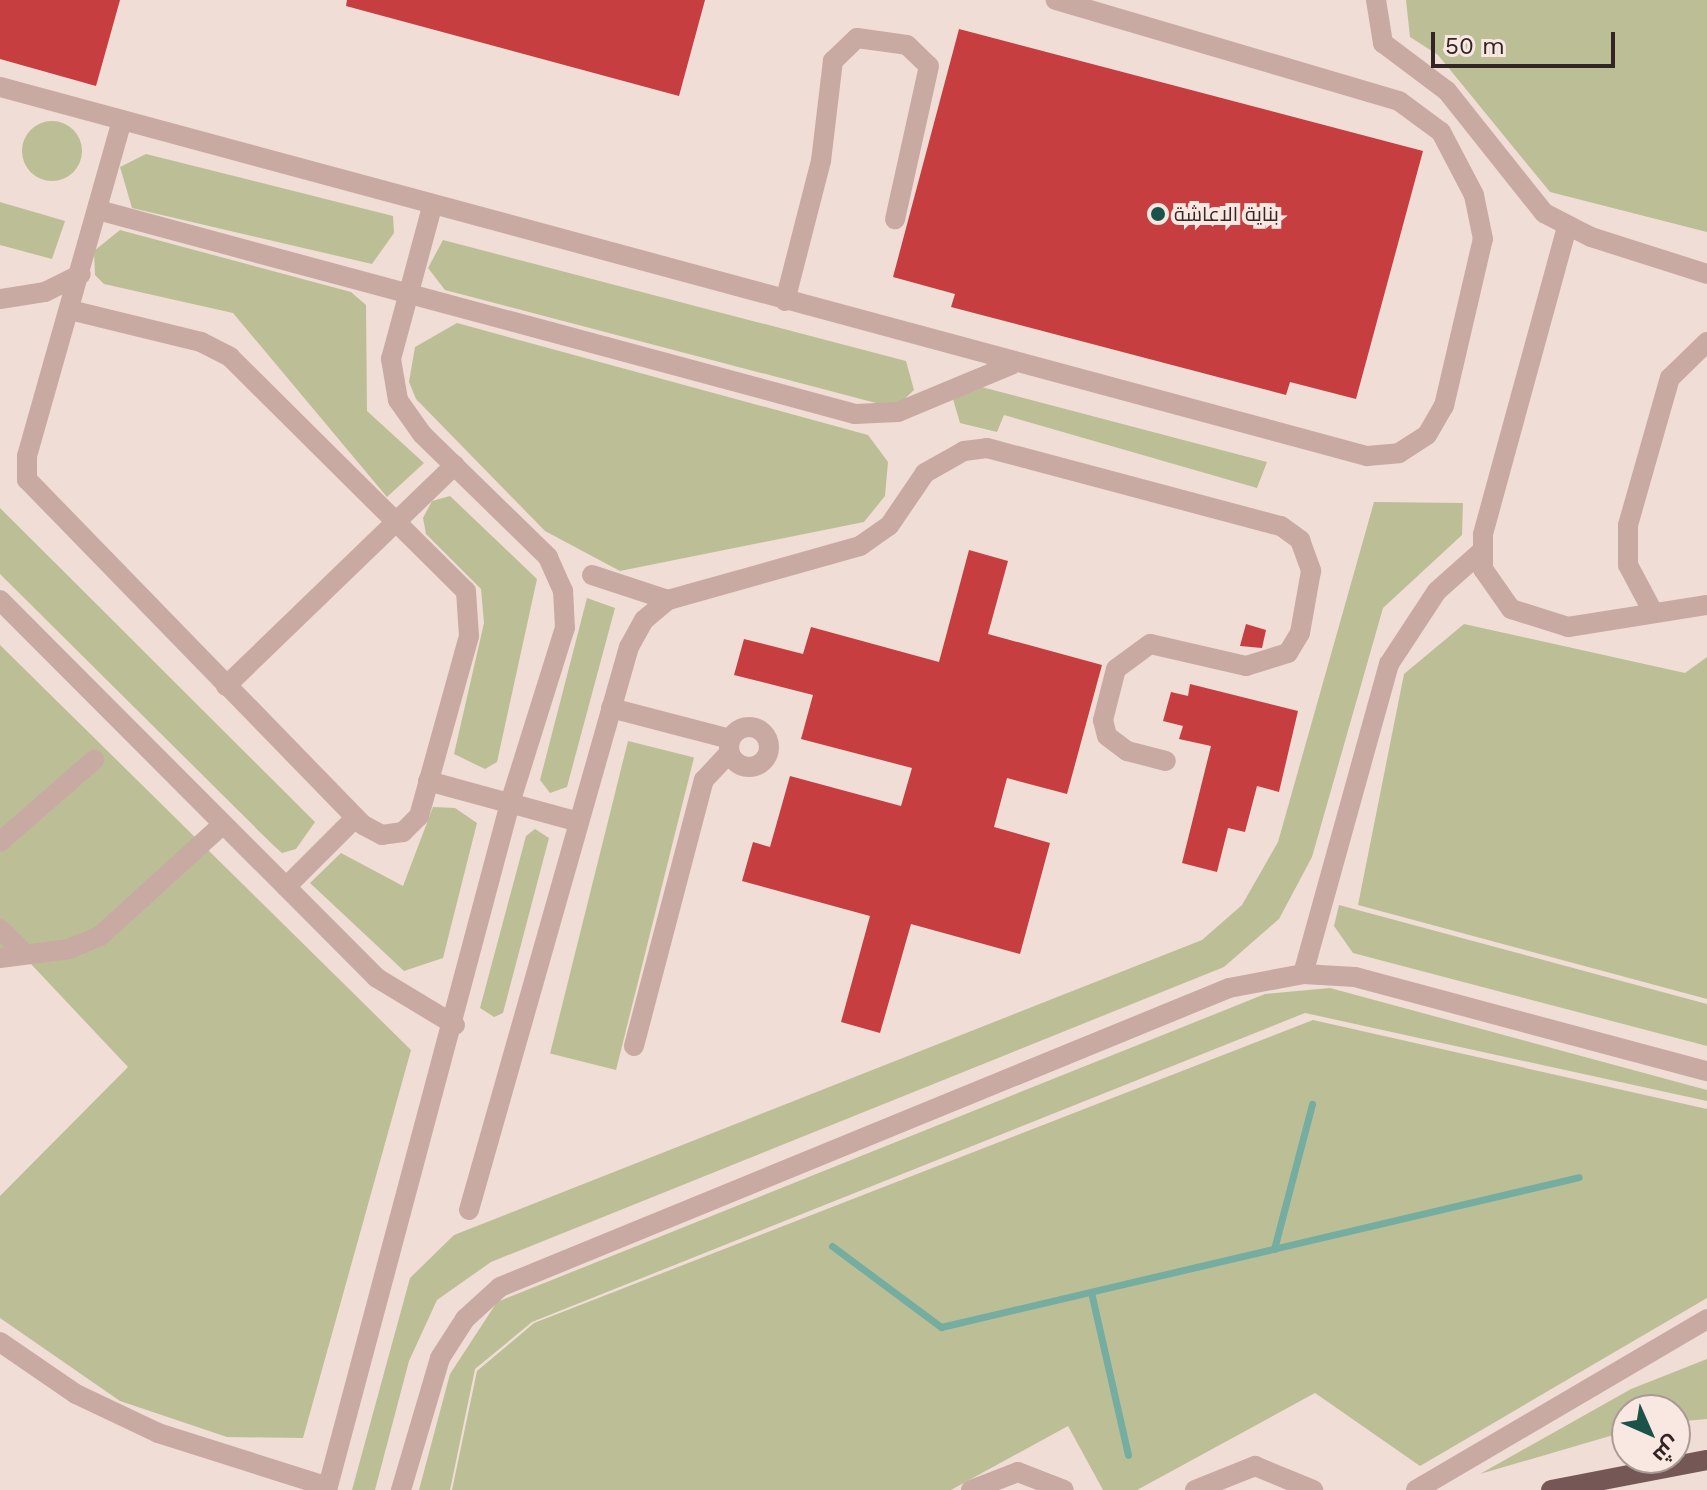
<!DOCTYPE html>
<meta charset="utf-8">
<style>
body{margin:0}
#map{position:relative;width:1707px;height:1490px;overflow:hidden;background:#f0ddd6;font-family:"Work Sans",Cairo,sans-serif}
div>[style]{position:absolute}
.green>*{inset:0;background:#bcbf96;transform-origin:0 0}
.round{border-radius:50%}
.stream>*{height:7px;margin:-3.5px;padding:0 3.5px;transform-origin:3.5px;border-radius:3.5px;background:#75ada1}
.building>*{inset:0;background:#c73e40}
.minor>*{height:20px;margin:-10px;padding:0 10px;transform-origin:10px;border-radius:10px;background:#c8aaa2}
.minor>.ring{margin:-10px;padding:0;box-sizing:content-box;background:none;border:20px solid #c8aaa2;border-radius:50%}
.major>*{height:20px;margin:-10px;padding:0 10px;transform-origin:10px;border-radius:10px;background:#755855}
.dots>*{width:22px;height:22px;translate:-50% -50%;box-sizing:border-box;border:4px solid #f9e8e2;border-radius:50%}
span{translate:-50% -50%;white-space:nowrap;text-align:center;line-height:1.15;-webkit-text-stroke:8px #f9e8e2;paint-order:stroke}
.poi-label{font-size:20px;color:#332525}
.left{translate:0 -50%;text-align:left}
.north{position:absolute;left:1611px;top:1394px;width:80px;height:80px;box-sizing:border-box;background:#f9e8e2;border:2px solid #aa9a96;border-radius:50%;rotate:135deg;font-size:22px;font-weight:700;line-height:32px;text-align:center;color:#332525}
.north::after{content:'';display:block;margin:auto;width:28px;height:36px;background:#1a5449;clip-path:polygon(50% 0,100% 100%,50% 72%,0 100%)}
.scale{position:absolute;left:1431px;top:32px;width:184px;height:36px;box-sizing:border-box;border:4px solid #332525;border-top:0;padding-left:10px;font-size:24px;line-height:28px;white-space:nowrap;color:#332525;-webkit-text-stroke:6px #f9e8e2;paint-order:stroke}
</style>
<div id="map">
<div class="green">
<div style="clip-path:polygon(1406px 0,1707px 0,1707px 232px,1550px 192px,1438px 55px,1410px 37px)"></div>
<div class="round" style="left:22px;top:121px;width:60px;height:60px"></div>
<div style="clip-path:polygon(146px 154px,393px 216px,394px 233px,372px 264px,132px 208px,120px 167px)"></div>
<div style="clip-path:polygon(0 202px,65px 221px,52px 259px,0 245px)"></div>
<div style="clip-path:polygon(120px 230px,351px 292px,366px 305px,367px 411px,424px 463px,387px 497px,233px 313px,104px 284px,95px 275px,94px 251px)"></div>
<div style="clip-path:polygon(443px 240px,906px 361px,914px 390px,895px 408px,445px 290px,428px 268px)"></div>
<div style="clip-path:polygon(457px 323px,868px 435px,888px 462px,885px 496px,864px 522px,620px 571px,545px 531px,416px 399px,409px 382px,415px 347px)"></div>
<div style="clip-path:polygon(974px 385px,1267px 462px,1257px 488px,1004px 415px,997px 432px,960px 423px,953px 399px)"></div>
<div style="clip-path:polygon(450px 496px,537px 579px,497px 762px,485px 769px,454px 754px,484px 623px,481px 589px,426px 534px,423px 518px,432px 501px)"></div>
<div style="clip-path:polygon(1374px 502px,1463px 503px,1462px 535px,1383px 608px,1312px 857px,1279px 919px,1224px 967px,491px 1262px,437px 1300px,409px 1361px,375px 1490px,352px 1490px,410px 1278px,454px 1235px,1202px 940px,1242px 905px,1278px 842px)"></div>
<div style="clip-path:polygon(0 508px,315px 822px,296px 849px,282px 853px,273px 845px,0 574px)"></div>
<div style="clip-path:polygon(587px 598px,615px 608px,567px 787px,550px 793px,540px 780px)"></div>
<div style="clip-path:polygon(1464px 624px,1685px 673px,1707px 657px,1707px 999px,1358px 905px,1404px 674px)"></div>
<div style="clip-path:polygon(0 645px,411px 1050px,303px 1438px,227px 1437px,120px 1401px,0 1318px,0 1196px,128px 1067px,14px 946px,0 956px)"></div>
<div style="left:628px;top:741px;width:68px;height:322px;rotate:14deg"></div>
<div style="clip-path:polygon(433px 807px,455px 808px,477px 823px,443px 958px,404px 971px,310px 883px,341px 853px,403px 886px)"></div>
<div style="clip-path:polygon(535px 829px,549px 838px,503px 1013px,494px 1017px,480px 1008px,526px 836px)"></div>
<div style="clip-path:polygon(1339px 905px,1707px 1004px,1707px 1046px,1353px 953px,1334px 926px)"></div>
<div style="clip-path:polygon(1330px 988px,1707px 1090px,1707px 1101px,1305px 1013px,532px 1322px,475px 1369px,450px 1490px,419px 1490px,450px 1374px,497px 1302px,1265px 994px)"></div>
<div style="clip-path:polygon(1313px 1020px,1707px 1109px,1707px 1298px,1420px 1466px,1315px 1393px,1137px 1490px,1103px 1490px,1068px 1426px,951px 1490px,452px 1490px,477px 1371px,534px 1323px)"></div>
<div style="clip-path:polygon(1707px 1359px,1707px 1419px,1675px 1422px,1675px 1410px,1627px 1410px,1627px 1431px,1480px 1474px,1631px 1389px)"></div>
</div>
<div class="stream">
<div style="left:832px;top:1246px;width:136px;rotate:36.6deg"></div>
<div style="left:941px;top:1327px;width:655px;rotate:-13.23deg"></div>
<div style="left:1274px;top:1249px;width:150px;rotate:-75.3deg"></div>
<div style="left:1091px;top:1292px;width:167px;rotate:77.2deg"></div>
</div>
<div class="building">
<div style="clip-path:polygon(0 0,120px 0,96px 86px,0 59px)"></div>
<div style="clip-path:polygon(347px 0,705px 0,679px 96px,346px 6px)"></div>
<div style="clip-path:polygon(959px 29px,1423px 151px,1356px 399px,1290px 382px,1286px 395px,951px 307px,955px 294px,893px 277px)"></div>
<div style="clip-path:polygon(969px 550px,1008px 561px,988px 634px,1102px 665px,1067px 794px,1007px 778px,994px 827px,1050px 843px,1020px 954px,911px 924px,880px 1033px,841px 1022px,870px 916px,742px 881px,753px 842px,770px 847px,790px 776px,901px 806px,912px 768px,801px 739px,813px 695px,734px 675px,744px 639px,803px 654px,811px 627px,939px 662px)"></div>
<div style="clip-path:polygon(1246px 624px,1266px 630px,1262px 648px,1240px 646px)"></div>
<div style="clip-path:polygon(1190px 684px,1298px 711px,1279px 792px,1257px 786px,1245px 832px,1228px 828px,1217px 872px,1182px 863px,1211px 746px,1179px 739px,1183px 726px,1163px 721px,1171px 692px,1188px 696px)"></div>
</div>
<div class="minor">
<div style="left:1376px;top:0;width:44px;rotate:80.8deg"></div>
<div style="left:1383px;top:43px;width:80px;rotate:36.9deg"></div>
<div style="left:1447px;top:91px;width:156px;rotate:51.5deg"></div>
<div style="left:1544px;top:213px;width:53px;rotate:27.1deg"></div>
<div style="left:1591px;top:237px;width:122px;rotate:17.7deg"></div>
<div style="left:0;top:87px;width:1416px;rotate:15.11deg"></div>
<div style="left:1367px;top:456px;width:32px;rotate:-5deg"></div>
<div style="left:1399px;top:453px;width:33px;rotate:-33deg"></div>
<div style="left:1427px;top:435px;width:34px;rotate:-60deg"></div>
<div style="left:1444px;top:406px;width:171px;rotate:-76.9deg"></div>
<div style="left:1483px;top:239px;width:45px;rotate:-101.6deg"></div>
<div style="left:1474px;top:195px;width:71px;rotate:-117.6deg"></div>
<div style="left:1441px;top:132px;width:52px;rotate:-143.6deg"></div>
<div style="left:1399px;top:101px;width:358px;rotate:-163.6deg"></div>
<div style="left:98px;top:210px;width:784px;rotate:15.08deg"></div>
<div style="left:855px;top:414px;width:43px;rotate:-2.7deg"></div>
<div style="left:898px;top:412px;width:122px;rotate:-22.6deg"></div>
<div style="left:1567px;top:227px;width:319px;rotate:105.3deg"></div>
<div style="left:1483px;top:535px;width:34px;rotate:90deg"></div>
<div style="left:1483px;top:569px;width:49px;rotate:55deg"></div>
<div style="left:1511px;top:609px;width:60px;rotate:17.5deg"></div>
<div style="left:1568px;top:627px;width:141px;rotate:-9deg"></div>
<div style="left:0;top:299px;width:46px;rotate:-8.8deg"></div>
<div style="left:45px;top:292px;width:40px;rotate:-26.6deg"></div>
<div style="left:785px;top:301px;width:145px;rotate:-75.6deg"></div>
<div style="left:821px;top:161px;width:101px;rotate:-83.2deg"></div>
<div style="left:833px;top:61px;width:33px;rotate:-44deg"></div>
<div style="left:857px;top:38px;width:50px;rotate:8deg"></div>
<div style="left:907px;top:45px;width:30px;rotate:44deg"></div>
<div style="left:929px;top:66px;width:157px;rotate:102.5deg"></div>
<div style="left:70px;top:310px;width:135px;rotate:13.7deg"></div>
<div style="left:201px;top:342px;width:33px;rotate:27deg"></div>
<div style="left:230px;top:357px;width:332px;rotate:44.8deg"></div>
<div style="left:466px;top:591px;width:45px;rotate:86.2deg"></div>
<div style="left:469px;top:636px;width:187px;rotate:105.5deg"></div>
<div style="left:419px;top:816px;width:23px;rotate:135deg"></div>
<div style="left:403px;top:832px;width:21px;rotate:172deg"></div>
<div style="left:382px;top:835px;width:21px;rotate:-152deg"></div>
<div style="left:363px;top:825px;width:482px;rotate:-134.2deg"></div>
<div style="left:27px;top:480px;width:24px;rotate:-90deg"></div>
<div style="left:27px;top:456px;width:349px;rotate:-74.2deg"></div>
<div style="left:592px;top:575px;width:80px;rotate:18.2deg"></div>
<div style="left:0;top:600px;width:534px;rotate:45.08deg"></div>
<div style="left:377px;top:978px;width:91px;rotate:31.1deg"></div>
<div style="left:1653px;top:612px;width:53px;rotate:-118deg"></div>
<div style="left:1628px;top:565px;width:40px;rotate:-90deg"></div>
<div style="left:1628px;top:525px;width:153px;rotate:-74.1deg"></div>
<div style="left:1670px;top:378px;width:52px;rotate:-44.2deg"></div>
<div style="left:226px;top:686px;width:318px;rotate:-44deg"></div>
<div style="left:611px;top:708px;width:123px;rotate:14.6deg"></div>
<div class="ring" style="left:729px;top:727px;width:20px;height:20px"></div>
<div style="left:428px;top:781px;width:156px;rotate:15.2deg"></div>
<div style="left:0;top:842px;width:125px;rotate:-41.1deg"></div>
<div style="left:286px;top:887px;width:98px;rotate:-45deg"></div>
<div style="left:0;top:929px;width:34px;rotate:45deg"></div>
<div style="left:0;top:958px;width:70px;rotate:-7.4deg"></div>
<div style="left:69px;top:949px;width:34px;rotate:-23deg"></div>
<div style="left:100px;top:936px;width:166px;rotate:-42.3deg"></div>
<div style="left:1303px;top:974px;width:322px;rotate:-74.5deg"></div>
<div style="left:1389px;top:664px;width:87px;rotate:-56.7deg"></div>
<div style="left:1437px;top:591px;width:59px;rotate:-41.6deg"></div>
<div style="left:634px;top:1046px;width:275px;rotate:-75.3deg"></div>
<div style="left:704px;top:780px;width:37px;rotate:-47deg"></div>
<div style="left:469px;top:1210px;width:585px;rotate:-74.14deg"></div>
<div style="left:629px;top:647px;width:31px;rotate:-61deg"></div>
<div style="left:644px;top:620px;width:31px;rotate:-40deg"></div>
<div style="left:668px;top:600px;width:199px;rotate:-15.7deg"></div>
<div style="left:860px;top:546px;width:35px;rotate:-35deg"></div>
<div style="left:889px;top:526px;width:64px;rotate:-55.8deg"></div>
<div style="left:925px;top:473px;width:45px;rotate:-29.4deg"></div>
<div style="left:964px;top:451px;width:23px;rotate:-7deg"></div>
<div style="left:987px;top:448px;width:304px;rotate:14.9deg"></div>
<div style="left:1281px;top:526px;width:24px;rotate:36deg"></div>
<div style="left:1300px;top:540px;width:33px;rotate:70deg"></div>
<div style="left:1311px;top:571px;width:63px;rotate:100.1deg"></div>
<div style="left:1300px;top:633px;width:23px;rotate:121deg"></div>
<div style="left:1288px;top:653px;width:44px;rotate:162.8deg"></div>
<div style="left:1246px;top:666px;width:98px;rotate:-167.1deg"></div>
<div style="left:1150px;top:644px;width:42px;rotate:143.7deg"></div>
<div style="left:1116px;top:669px;width:53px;rotate:104.3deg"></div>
<div style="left:1103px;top:720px;width:16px;rotate:76deg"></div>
<div style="left:1107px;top:736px;width:25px;rotate:37deg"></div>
<div style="left:1127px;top:751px;width:40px;rotate:14.4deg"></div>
<div style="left:0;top:1342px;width:92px;rotate:34.4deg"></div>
<div style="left:76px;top:1394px;width:91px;rotate:25.4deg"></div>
<div style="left:158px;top:1433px;width:178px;rotate:17.6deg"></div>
<div style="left:327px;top:1490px;width:711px;rotate:-75.08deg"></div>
<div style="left:510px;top:803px;width:183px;rotate:-72.6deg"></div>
<div style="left:565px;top:628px;width:37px;rotate:-93deg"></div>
<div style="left:563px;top:591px;width:37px;rotate:-114deg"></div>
<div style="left:548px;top:557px;width:176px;rotate:-135.7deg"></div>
<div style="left:422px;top:434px;width:42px;rotate:-125.2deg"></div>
<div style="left:398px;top:400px;width:42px;rotate:-99.7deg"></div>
<div style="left:391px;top:359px;width:157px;rotate:-74.9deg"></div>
<div style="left:401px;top:1490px;width:138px;rotate:-73.5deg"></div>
<div style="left:440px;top:1358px;width:46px;rotate:-57.3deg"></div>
<div style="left:465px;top:1319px;width:47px;rotate:-42.4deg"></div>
<div style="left:500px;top:1287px;width:788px;rotate:-22.3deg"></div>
<div style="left:1229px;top:988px;width:75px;rotate:-10.7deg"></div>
<div style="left:1303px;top:974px;width:52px;rotate:3.3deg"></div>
<div style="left:1355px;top:977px;width:364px;rotate:15deg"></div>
<div style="left:971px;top:1490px;width:50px;rotate:-21deg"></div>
<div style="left:1018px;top:1472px;width:49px;rotate:21.4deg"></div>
<div style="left:1195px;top:1490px;width:65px;rotate:-21.8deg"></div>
<div style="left:1255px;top:1466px;width:63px;rotate:22.5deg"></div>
<div style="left:1416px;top:1490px;width:338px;rotate:-30.4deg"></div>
</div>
<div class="major">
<div style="left:1551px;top:1490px;width:159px;rotate:-10.9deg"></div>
</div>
<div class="dots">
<div style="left:1158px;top:214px;background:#1a5449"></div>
</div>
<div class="poi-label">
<span class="left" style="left:1174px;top:214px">بناية الاعاشة</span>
</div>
<div class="north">ش</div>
<div class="scale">50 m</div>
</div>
